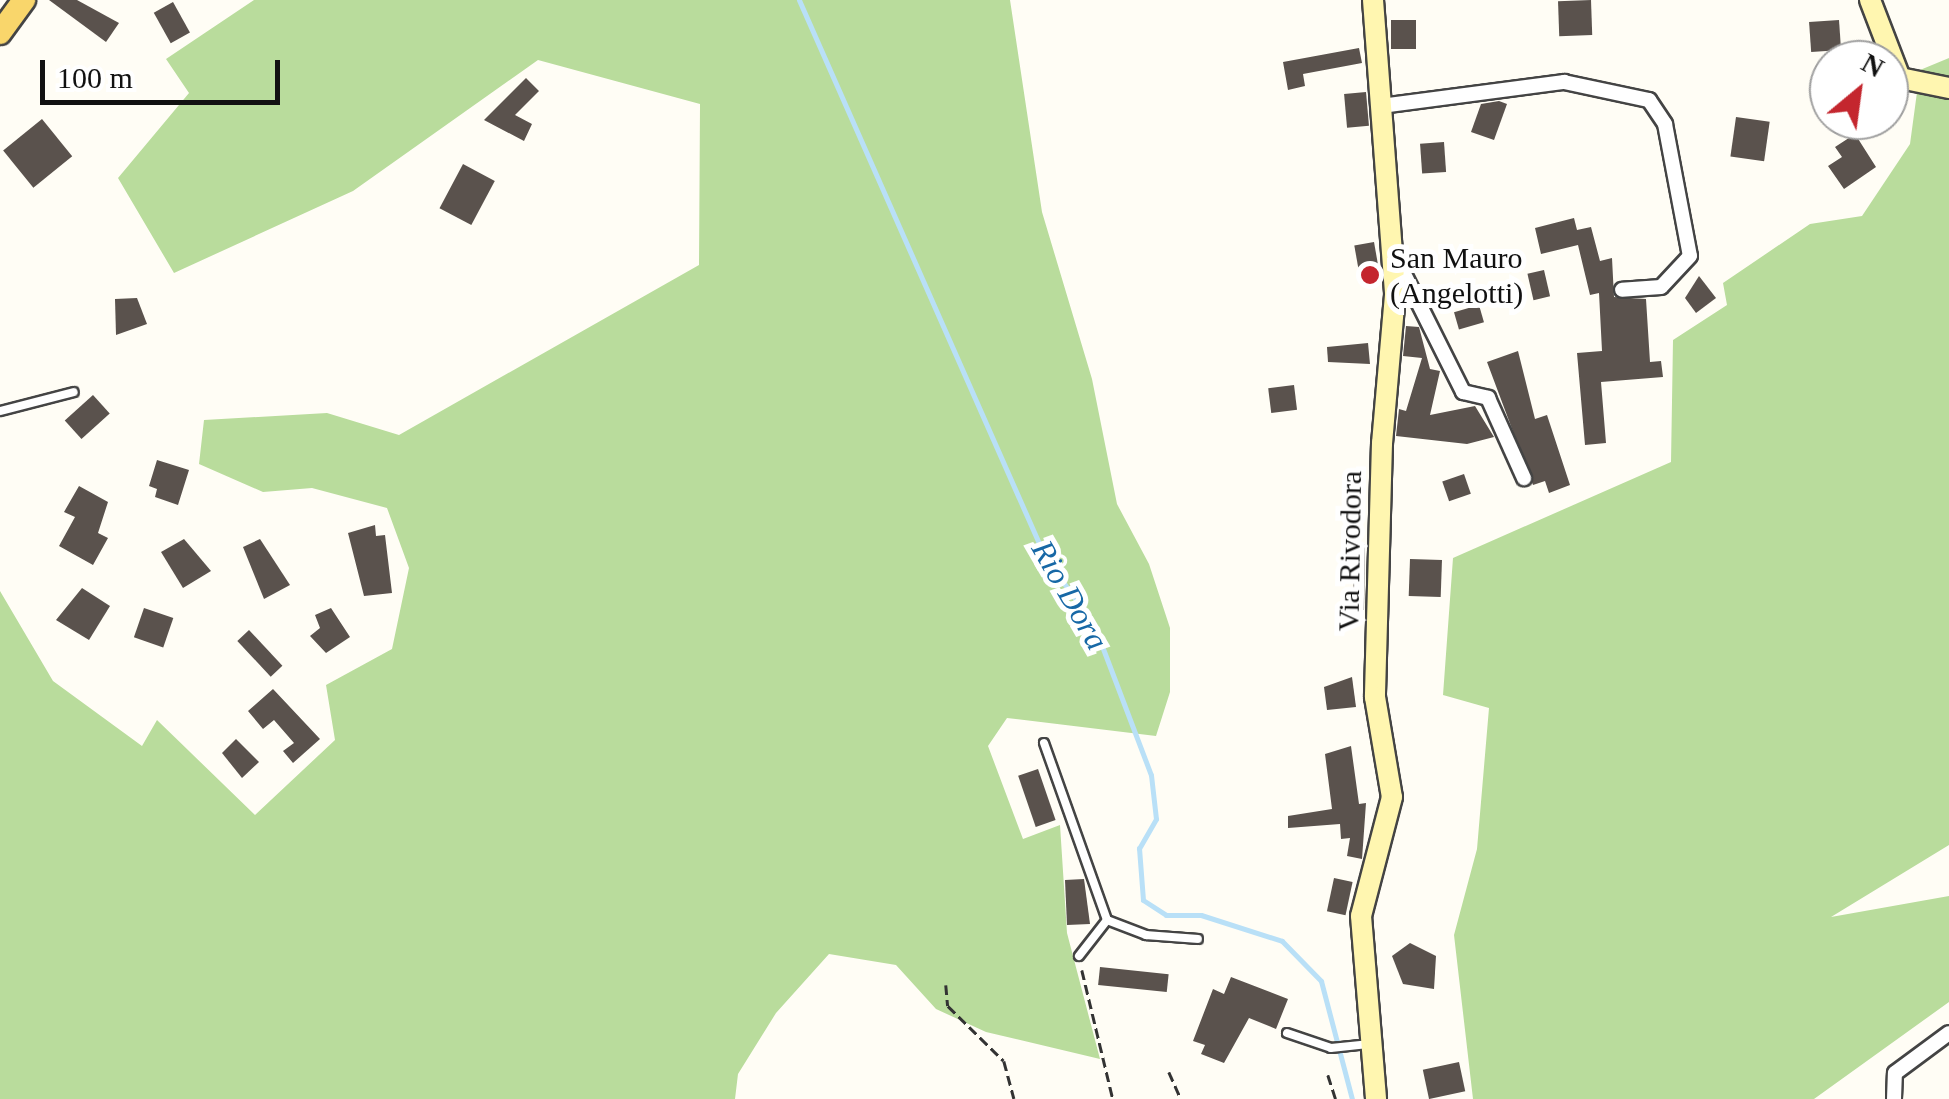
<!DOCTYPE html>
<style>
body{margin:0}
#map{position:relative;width:1949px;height:1099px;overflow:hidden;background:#fffdf5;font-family:Georgia,serif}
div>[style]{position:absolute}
.forest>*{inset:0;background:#b9dc9c}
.stream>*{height:5px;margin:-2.5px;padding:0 2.5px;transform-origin:2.5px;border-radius:2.5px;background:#b9e0f7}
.building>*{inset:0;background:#5a524d;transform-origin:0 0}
.path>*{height:2.5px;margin-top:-1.25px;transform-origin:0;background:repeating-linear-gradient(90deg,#333 0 10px,transparent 0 15px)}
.roads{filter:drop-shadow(2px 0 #444) drop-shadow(-2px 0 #444) drop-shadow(0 2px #444) drop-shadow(0 -2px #444)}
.lane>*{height:8px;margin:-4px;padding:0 4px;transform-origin:4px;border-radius:4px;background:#fff}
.street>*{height:14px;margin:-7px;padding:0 7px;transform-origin:7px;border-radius:7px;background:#fff}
.secondary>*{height:20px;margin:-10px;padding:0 10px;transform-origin:10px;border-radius:10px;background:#fff6b0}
.primary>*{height:22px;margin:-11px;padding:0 11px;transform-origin:11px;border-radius:11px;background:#f9d66b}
.dots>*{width:28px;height:28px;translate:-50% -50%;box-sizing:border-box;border:5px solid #fff;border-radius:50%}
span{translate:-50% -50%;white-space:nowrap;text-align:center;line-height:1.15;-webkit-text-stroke:10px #fff;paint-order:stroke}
.poi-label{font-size:30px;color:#111}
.left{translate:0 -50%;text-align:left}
.street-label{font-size:30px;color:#111}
.water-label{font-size:32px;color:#1768a6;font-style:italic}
.north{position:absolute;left:1809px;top:40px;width:100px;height:100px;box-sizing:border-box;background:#fff;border:2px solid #a0a0a0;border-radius:50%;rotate:29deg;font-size:28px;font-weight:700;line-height:40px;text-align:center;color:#111}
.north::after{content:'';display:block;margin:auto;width:35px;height:45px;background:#c4262e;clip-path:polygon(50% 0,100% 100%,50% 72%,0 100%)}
.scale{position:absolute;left:40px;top:60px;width:240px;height:45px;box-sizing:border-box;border:5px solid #111;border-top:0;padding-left:12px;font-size:30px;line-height:35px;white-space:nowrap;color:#111;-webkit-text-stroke:8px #fff;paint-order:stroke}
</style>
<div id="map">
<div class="forest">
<div style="clip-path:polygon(254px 0,1010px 0,1042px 212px,1092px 379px,1117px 504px,1149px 564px,1170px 628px,1170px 692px,1156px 736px,1007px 718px,988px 746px,1023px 839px,1060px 825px,1067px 933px,1100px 1059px,986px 1032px,936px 1009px,896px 965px,829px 954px,776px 1013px,738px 1074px,735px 1099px,0 1099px,0 591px,53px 681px,142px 746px,157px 720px,255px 815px,335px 740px,326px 685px,392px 649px,409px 568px,387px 508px,312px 488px,263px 492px,199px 464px,204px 420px,327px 413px,399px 435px,699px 265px,700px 104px,538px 60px,353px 191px,174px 273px,118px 178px,189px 93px,166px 59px)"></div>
<div style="clip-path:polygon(1949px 58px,1949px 845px,1831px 917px,1949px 896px,1949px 1002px,1814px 1099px,1473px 1099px,1454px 935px,1477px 849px,1489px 708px,1443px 695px,1453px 558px,1671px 462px,1673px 340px,1727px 305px,1723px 283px,1810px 224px,1862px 216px,1910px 144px,1920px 70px)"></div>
</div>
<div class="stream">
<div style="left:799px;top:0;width:609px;rotate:66.17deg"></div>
<div style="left:1045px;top:557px;width:84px;rotate:54.2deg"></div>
<div style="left:1094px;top:625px;width:160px;rotate:69.2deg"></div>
<div style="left:1151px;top:775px;width:44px;rotate:83.5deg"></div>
<div style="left:1156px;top:819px;width:34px;rotate:120deg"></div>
<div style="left:1139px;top:848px;width:52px;rotate:85.6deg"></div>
<div style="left:1143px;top:900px;width:27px;rotate:33deg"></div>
<div style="left:1166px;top:915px;width:35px"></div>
<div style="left:1201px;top:915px;width:85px;rotate:17.8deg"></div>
<div style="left:1282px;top:941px;width:56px;rotate:45.7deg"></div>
<div style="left:1321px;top:981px;width:122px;rotate:75.3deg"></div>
</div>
<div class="building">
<div style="clip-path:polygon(49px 0,77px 0,119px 23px,106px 42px)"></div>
<div style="left:1591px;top:0;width:35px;height:33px;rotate:88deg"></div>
<div style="left:173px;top:2px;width:35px;height:22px;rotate:61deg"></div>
<div style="left:1391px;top:20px;width:25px;height:29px"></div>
<div style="left:1839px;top:20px;width:30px;height:30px;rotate:86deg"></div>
<div style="clip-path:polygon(1359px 48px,1362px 63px,1303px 74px,1305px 86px,1288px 90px,1283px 62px)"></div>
<div style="clip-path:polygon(526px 78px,539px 91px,515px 115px,532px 124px,524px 141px,484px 120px)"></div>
<div style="left:1366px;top:92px;width:34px;height:22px;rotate:85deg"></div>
<div style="clip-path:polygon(1499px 101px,1507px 104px,1494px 140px,1471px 132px,1481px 104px)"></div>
<div style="left:1736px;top:117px;width:34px;height:40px;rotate:8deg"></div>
<div style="left:42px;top:119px;width:48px;height:50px;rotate:51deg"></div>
<div style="clip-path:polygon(1855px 134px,1876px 167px,1844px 189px,1828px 166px,1842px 157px,1835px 147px)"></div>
<div style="left:1444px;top:142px;width:30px;height:24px;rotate:86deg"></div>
<div style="left:463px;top:164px;width:36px;height:50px;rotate:28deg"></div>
<div style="clip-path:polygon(1574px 218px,1577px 230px,1591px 227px,1600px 261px,1612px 258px,1614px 297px,1646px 299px,1650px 362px,1661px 361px,1663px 377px,1601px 382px,1606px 443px,1585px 445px,1577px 353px,1602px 351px,1599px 293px,1590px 295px,1578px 245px,1541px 254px,1535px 228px)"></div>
<div style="left:1374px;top:242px;width:23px;height:20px;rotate:80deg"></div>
<div style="left:1544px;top:270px;width:27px;height:17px;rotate:77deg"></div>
<div style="clip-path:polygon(1699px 276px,1716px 298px,1696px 313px,1685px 298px)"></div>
<div style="clip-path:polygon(137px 298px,147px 324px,116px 335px,115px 299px)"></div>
<div style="left:1479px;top:305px;width:18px;height:26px;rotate:74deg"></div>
<div style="clip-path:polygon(1406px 326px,1419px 327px,1430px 369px,1440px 371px,1430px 415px,1475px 406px,1494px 437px,1467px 444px,1396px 436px,1399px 409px,1406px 411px,1422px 358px,1403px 356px)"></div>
<div style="clip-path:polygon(1368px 343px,1370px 364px,1328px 362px,1327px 347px)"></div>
<div style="clip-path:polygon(1518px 351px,1535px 419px,1547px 415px,1570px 485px,1549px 493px,1545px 481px,1533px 485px,1487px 362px)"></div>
<div style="left:1294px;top:385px;width:25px;height:26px;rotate:83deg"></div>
<div style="left:93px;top:395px;width:25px;height:38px;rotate:48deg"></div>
<div style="clip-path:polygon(157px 460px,189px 470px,178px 505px,155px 497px,157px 489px,149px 486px)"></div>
<div style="left:1464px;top:474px;width:21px;height:23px;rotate:71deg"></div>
<div style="clip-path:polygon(79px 486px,108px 502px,98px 533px,108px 538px,93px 565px,59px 546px,75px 517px,64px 512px)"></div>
<div style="clip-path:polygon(375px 525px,376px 536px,385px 535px,392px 593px,364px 596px,348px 533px)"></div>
<div style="clip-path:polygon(184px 539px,211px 571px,183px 588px,161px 552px)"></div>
<div style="clip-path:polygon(260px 539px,290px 585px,264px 599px,243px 547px)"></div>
<div style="clip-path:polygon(1365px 544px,1364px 610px,1355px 610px,1351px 546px)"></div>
<div style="left:1410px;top:559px;width:32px;height:37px;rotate:2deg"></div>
<div style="clip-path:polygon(82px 588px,110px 606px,89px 640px,56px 620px)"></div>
<div style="left:144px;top:608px;width:31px;height:31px;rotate:19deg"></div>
<div style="clip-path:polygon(331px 608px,350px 637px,326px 653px,310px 636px,320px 628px,315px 615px)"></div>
<div style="left:249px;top:630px;width:49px;height:16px;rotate:47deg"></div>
<div style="clip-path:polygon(1352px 677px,1356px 707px,1327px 710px,1324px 687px)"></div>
<div style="clip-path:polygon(273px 689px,320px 739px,293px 763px,283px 751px,294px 743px,274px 720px,263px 729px,248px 711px)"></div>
<div style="clip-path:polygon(236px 739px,259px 762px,242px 778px,222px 753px)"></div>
<div style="clip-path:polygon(1351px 746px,1359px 804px,1366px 803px,1362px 859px,1347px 856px,1350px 838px,1341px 839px,1340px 824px,1288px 828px,1288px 816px,1332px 809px,1325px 754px)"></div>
<div style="left:1038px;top:769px;width:54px;height:21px;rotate:71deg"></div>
<div style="left:1334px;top:878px;width:19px;height:34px;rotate:12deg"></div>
<div style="clip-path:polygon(1084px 879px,1090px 924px,1067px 925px,1065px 880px)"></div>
<div style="clip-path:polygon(1410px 943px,1436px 956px,1434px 989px,1403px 984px,1392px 956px)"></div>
<div style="left:1100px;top:967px;width:69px;height:18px;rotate:6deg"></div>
<div style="clip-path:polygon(1231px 977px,1288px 999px,1276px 1029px,1249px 1018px,1224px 1063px,1201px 1054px,1205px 1045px,1193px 1041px,1213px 989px,1224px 994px)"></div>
<div style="left:1459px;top:1062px;width:30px;height:37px;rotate:78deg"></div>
</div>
<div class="path">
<div style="left:1082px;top:970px;width:133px;rotate:76.5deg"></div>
<div style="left:946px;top:985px;width:21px;rotate:85deg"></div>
<div style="left:948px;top:1006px;width:78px;rotate:44.5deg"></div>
<div style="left:1004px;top:1061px;width:39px;rotate:75deg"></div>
<div style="left:1169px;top:1072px;width:30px;rotate:66deg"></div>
<div style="left:1328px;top:1075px;width:25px;rotate:72deg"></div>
</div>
<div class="roads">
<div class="lane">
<div style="left:0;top:411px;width:76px;rotate:-14.4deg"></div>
<div style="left:1044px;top:743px;width:188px;rotate:70.4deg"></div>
<div style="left:1079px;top:956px;width:46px;rotate:-52.1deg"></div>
<div style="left:1107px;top:920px;width:42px;rotate:21deg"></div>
<div style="left:1146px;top:935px;width:52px;rotate:4.4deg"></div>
<div style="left:1287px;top:1033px;width:46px;rotate:18.8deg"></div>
<div style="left:1331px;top:1048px;width:37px;rotate:-6deg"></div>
</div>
<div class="street">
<div style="left:1381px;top:106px;width:185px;rotate:-7.5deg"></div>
<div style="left:1564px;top:82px;width:87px;rotate:12deg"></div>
<div style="left:1649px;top:100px;width:29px;rotate:56deg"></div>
<div style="left:1665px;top:124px;width:134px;rotate:79.3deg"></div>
<div style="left:1690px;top:256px;width:42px;rotate:133.1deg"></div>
<div style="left:1661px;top:287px;width:39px;rotate:176deg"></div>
<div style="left:1392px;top:250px;width:159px;rotate:63.4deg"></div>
<div style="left:1463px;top:392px;width:26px;rotate:13deg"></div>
<div style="left:1488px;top:398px;width:88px;rotate:65.8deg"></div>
<div style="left:1894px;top:1099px;width:26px;rotate:-88deg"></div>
<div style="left:1895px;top:1073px;width:67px;rotate:-36.5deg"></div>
</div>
<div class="secondary">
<div style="left:1373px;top:0;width:296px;rotate:85.7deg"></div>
<div style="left:1395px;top:295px;width:149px;rotate:95deg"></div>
<div style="left:1382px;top:443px;width:254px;rotate:91.6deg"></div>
<div style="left:1375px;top:697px;width:101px;rotate:80.4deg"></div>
<div style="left:1392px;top:797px;width:123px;rotate:104.6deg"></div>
<div style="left:1361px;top:916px;width:184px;rotate:85.3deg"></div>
<div style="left:1870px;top:0;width:84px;rotate:69deg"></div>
<div style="left:1900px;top:78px;width:50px;rotate:11.5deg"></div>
</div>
<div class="primary">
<div style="left:0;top:33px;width:41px;rotate:-54deg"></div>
</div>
</div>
<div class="dots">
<div style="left:1370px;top:275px;background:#c4262e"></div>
</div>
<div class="poi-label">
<span class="left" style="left:1390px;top:275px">San Mauro<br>(Angelotti)</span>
</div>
<div class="street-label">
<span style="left:1350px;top:551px;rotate:-89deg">Via Rivodora</span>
</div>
<div class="water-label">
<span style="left:1070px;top:595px;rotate:60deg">Rio Dora</span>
</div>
<div class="north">N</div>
<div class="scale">100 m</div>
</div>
